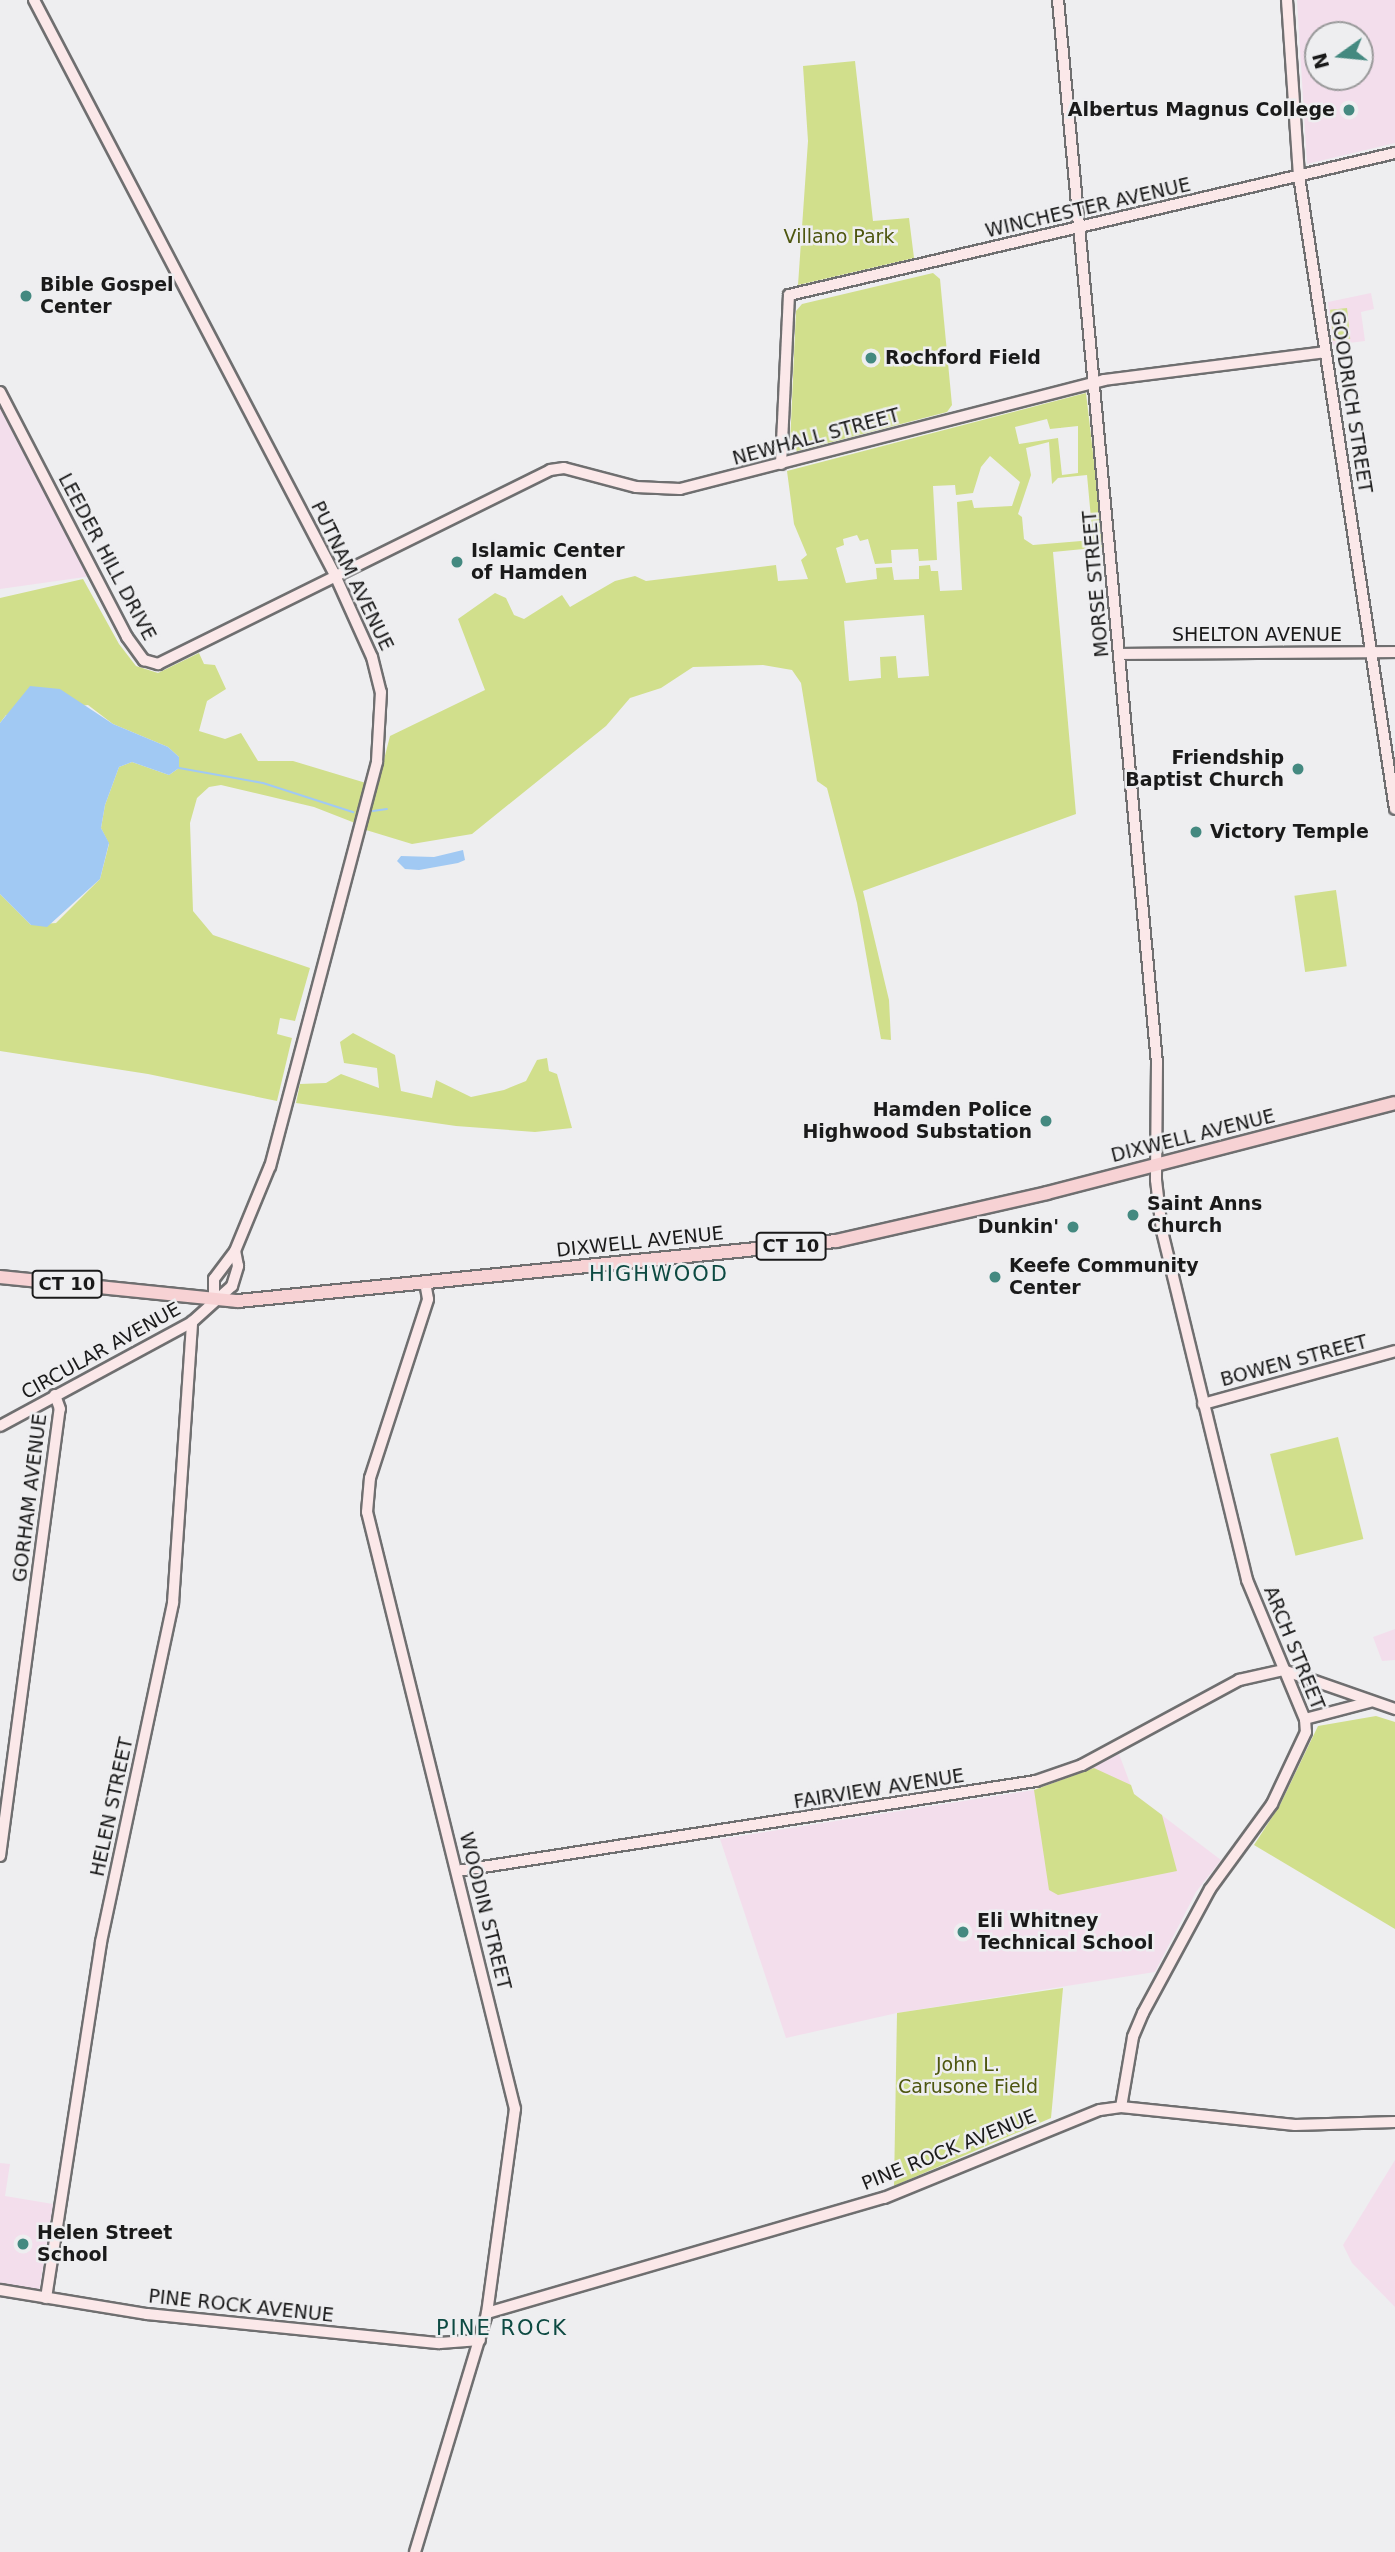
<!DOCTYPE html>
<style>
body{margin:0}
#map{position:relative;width:1395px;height:2552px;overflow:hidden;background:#eeeef0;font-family:"DejaVu Sans",sans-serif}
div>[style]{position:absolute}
.education>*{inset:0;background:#f3deec}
.green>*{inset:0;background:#d1df8c;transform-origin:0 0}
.water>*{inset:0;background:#a1c9f3}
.stream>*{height:2px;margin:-1px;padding:0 1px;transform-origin:1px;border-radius:1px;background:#a1c9f3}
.roads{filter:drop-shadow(2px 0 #6f6f70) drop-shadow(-2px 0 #6f6f70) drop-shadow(0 2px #6f6f70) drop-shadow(0 -2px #6f6f70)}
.secondary>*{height:10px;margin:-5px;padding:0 5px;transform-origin:5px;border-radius:5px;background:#fbe8e9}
.primary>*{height:12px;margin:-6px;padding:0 6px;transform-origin:6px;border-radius:6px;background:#f7d2d4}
.dots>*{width:19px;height:19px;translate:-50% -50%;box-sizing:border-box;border:4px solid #eeeef0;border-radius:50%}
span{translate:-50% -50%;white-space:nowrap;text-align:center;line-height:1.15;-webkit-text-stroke:5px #eeeef0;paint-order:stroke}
.shield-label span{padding:2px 5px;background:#eeeef0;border:2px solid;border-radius:5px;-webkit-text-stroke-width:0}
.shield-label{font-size:18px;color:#1a1a1a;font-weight:700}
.poi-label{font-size:19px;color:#1a1a1a;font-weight:700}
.right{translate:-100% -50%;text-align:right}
.left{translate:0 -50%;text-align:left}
.street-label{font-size:19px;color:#1a1a1a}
.park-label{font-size:19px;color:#4d560f}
.neighbourhood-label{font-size:21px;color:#0d4a42;letter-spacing:2px}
.north{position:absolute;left:1304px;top:21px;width:70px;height:70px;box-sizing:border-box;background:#eeeef0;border:2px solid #99999a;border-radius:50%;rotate:255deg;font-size:19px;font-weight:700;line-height:28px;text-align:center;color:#1a1a1a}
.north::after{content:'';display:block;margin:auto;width:24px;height:32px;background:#448980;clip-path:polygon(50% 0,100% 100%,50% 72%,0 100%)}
</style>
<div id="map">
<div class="education">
<div style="clip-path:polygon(evenodd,1297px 0,1395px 0,1395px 143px,1307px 164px,1297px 0,1318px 35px,1360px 35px,1360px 77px,1318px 77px,1318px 35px)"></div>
<div style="clip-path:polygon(1371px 293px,1374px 309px,1361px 312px,1365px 341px,1333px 345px,1328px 302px)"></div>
<div style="clip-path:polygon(0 404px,92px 576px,0 589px)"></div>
<div style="clip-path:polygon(1395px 1629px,1395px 1660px,1382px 1661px,1373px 1637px)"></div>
<div style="clip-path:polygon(1119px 1754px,1134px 1794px,1221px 1860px,1196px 1892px,1155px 1972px,897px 2013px,786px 2038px,720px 1839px,1034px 1790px)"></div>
<div style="clip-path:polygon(1395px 2160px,1395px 2307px,1352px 2263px,1343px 2245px)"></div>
<div style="clip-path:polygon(0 2163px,10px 2164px,5px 2196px,53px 2204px,39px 2291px,0 2284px)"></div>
</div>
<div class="green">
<div style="clip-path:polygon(855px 61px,873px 221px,909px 218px,914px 258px,798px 285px,808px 141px,803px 66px)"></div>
<div style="clip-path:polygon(933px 273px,940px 279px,952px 405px,947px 412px,797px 451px,790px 445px,796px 311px,802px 304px)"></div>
<div style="left:1347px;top:308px;width:31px;height:17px;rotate:84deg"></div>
<div style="clip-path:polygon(evenodd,1086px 393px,1104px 547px,1053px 552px,1076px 814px,863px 891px,889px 1000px,891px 1040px,881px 1039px,857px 903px,827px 788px,817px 781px,801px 683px,792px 670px,763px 665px,693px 667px,661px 688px,630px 698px,606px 726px,472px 834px,412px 844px,366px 830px,390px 736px,485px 690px,458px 619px,495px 593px,506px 598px,514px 615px,524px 619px,562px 595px,570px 607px,615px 581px,635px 576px,646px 581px,776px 565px,778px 581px,808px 579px,801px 560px,807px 555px,794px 524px,787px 471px,1086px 393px,1047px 419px,1050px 429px,1078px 426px,1078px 473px,1062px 475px,1058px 438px,1019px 444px,1015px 427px,1047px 419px,1086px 393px,1049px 442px,1052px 484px,1058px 478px,1087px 475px,1093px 540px,1033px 545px,1024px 539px,1022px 517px,1018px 514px,1031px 475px,1026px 448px,1049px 442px,1086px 393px,990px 456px,1020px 482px,1012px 506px,974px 508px,972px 500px,957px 502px,962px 590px,940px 591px,938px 571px,931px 571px,930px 565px,919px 566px,919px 579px,894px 580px,892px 567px,876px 568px,877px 579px,846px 583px,836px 548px,844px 545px,843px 539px,857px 535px,860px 541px,868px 539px,875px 564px,892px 563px,891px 550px,918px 549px,919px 561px,937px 560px,933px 486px,955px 485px,956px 495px,973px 493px,981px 467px,990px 456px,1086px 393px,924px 615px,929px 676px,898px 678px,896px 656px,880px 657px,881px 678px,849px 681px,844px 621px,924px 615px)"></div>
<div style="clip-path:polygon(83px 579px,119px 644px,136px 666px,158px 673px,199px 653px,204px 664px,215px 665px,226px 689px,207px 701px,199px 731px,225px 739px,241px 733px,258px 761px,293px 761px,366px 783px,355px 823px,314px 807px,221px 785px,209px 787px,197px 798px,190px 823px,193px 911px,213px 935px,310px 968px,295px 1021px,280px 1018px,277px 1034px,292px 1038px,277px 1101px,148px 1074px,0 1051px,0 894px,31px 925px,56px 923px,100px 879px,109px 844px,101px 828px,105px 805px,119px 767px,132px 762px,169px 775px,179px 768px,179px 757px,168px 747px,113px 724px,88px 705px,6px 715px,0 723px,0 598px)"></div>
<div style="left:1336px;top:890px;width:77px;height:42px;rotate:82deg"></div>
<div style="clip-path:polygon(353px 1033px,395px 1055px,401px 1091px,432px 1098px,436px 1080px,471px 1097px,504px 1090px,526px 1081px,537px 1060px,547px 1058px,549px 1071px,557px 1074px,572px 1128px,535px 1132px,456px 1126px,296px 1103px,300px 1084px,326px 1083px,341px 1074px,379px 1088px,377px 1068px,344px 1063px,340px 1042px)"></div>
<div style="left:1338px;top:1437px;width:105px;height:70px;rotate:76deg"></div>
<div style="clip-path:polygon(1376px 1716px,1395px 1722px,1395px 1929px,1254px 1845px,1280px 1805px,1318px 1726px)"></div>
<div style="clip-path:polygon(1094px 1768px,1131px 1785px,1134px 1794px,1162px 1815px,1177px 1871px,1058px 1895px,1049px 1890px,1034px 1790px)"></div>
<div style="clip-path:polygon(1063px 1988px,1051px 2118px,894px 2186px,897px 2013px)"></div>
</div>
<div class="water">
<div style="clip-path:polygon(30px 686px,60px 689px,113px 724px,168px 747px,179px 757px,179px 768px,169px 775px,132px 762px,119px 767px,105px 805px,101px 828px,109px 843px,100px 879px,47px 927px,31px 925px,0 894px,0 723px)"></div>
<div style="clip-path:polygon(463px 850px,465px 860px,458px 863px,419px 870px,405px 869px,397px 861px,401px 856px,434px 857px)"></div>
</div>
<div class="stream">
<div style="left:179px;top:768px;width:85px;rotate:10.1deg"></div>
<div style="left:263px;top:783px;width:95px;rotate:17.9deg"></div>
<div style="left:373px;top:811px;width:14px;rotate:-8deg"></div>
</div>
<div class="roads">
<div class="secondary">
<div style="left:34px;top:0;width:647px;rotate:62.37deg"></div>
<div style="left:334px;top:573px;width:92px;rotate:65.7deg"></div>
<div style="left:372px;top:657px;width:36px;rotate:76deg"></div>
<div style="left:381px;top:692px;width:70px;rotate:93.3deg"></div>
<div style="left:377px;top:762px;width:418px;rotate:104.8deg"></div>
<div style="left:270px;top:1166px;width:92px;rotate:112.4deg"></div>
<div style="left:235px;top:1251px;width:35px;rotate:127deg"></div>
<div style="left:214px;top:1279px;width:22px;rotate:90deg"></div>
<div style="left:1058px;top:0;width:1068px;rotate:84.68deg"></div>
<div style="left:1157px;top:1063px;width:117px;rotate:90.5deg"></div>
<div style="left:1156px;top:1180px;width:51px;rotate:83.3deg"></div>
<div style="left:1162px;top:1231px;width:359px;rotate:76.3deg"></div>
<div style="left:1247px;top:1580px;width:151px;rotate:67.4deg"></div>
<div style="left:1305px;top:1719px;width:13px;rotate:86deg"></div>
<div style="left:1306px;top:1732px;width:80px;rotate:115.3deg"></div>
<div style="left:1272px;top:1804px;width:105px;rotate:126.1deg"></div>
<div style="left:1210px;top:1889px;width:141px;rotate:118.4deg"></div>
<div style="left:1143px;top:2013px;width:26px;rotate:113deg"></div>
<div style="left:1133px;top:2037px;width:71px;rotate:99.7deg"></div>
<div style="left:1287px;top:0;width:176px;rotate:86.1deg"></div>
<div style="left:1299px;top:176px;width:640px;rotate:81.38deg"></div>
<div style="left:0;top:392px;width:276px;rotate:62.6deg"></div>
<div style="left:127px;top:637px;width:29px;rotate:54deg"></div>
<div style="left:144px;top:660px;width:15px;rotate:16deg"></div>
<div style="left:158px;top:664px;width:437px;rotate:-26.3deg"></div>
<div style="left:550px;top:470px;width:14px;rotate:-8deg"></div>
<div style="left:564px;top:468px;width:74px;rotate:14.8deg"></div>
<div style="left:636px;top:487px;width:44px;rotate:2.6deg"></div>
<div style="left:680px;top:489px;width:438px;rotate:-14.4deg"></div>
<div style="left:1104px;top:380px;width:223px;rotate:-7.2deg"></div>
<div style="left:781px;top:464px;width:169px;rotate:-87.3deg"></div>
<div style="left:789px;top:295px;width:622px;rotate:-13.19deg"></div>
<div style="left:1120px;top:654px;width:275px;rotate:-0.4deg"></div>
<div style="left:1203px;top:1404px;width:199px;rotate:-15.4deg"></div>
<div style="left:0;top:1426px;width:218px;rotate:-28.4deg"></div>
<div style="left:192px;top:1322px;width:54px;rotate:-42deg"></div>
<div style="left:232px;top:1286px;width:21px;rotate:-73deg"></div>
<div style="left:238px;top:1266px;width:15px;rotate:-101deg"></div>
<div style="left:1283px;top:1670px;width:119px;rotate:19.2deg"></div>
<div style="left:1305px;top:1719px;width:67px;rotate:-14.7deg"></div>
<div style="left:0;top:1856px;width:451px;rotate:-82.4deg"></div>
<div style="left:60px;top:1409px;width:15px;rotate:-110deg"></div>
<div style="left:457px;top:1871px;width:586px;rotate:-8.84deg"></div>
<div style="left:1036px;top:1781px;width:49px;rotate:-19.2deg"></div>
<div style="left:1082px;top:1765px;width:179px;rotate:-28.4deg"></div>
<div style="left:1239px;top:1680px;width:45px;rotate:-12.8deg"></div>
<div style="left:0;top:2290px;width:149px;rotate:9.3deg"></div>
<div style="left:147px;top:2314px;width:294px;rotate:5.7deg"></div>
<div style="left:440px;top:2343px;width:40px;rotate:-4.3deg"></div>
<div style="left:46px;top:2298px;width:360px;rotate:-81.2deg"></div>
<div style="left:101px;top:1942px;width:347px;rotate:-78deg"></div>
<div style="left:173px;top:1603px;width:282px;rotate:-86.1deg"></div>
<div style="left:487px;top:2313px;width:413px;rotate:-16.2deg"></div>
<div style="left:884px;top:2198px;width:233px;rotate:-22.2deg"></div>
<div style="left:1100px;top:2110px;width:21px;rotate:-8deg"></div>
<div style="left:1121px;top:2107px;width:175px;rotate:5.9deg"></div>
<div style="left:1295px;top:2125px;width:100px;rotate:-1.7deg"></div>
<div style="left:415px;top:2552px;width:250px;rotate:-73.2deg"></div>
<div style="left:487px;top:2313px;width:206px;rotate:-82.2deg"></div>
<div style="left:515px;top:2109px;width:615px;rotate:-103.92deg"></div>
<div style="left:367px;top:1512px;width:34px;rotate:-85deg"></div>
<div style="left:370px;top:1478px;width:188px;rotate:-72deg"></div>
<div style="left:428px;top:1299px;width:17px;rotate:-100deg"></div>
</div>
<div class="primary">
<div style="left:0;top:1277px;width:239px;rotate:5.8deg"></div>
<div style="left:238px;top:1301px;width:601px;rotate:-5.73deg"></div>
<div style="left:836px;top:1241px;width:216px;rotate:-12.8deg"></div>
<div style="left:1047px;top:1193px;width:359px;rotate:-14.5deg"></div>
</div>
</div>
<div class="dots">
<div style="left:1349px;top:110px;background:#448980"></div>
<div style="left:26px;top:296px;background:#448980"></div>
<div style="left:871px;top:358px;background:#448980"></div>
<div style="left:457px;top:562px;background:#448980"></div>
<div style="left:1298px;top:769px;background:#448980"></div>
<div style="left:1196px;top:832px;background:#448980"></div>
<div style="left:1046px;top:1121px;background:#448980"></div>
<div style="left:1133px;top:1215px;background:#448980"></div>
<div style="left:1073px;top:1227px;background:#448980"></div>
<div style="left:995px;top:1277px;background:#448980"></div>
<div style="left:963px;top:1932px;background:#448980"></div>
<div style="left:23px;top:2244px;background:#448980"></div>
</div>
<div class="shield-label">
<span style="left:791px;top:1246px">CT 10</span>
<span style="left:67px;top:1284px">CT 10</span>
</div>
<div class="poi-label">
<span class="right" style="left:1335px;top:110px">Albertus Magnus College</span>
<span class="left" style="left:40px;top:296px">Bible Gospel<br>Center</span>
<span class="left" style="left:885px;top:358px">Rochford Field</span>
<span class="left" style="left:471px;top:562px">Islamic Center<br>of Hamden</span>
<span class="right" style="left:1284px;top:769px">Friendship<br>Baptist Church</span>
<span class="left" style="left:1210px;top:832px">Victory Temple</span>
<span class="right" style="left:1032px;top:1121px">Hamden Police<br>Highwood Substation</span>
<span class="left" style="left:1147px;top:1215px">Saint Anns<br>Church</span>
<span class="right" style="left:1059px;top:1227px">Dunkin'</span>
<span class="left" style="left:1009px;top:1277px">Keefe Community<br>Center</span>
<span class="left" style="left:977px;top:1932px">Eli Whitney<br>Technical School</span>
<span class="left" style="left:37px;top:2244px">Helen Street<br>School</span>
</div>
<div class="street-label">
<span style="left:1088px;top:208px;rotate:-13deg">WINCHESTER AVENUE</span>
<span style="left:1351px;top:402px;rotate:81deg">GOODRICH STREET</span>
<span style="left:816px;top:437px;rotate:-15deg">NEWHALL STREET</span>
<span style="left:107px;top:557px;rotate:62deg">LEEDER HILL DRIVE</span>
<span style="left:352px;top:576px;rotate:64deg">PUTNAM AVENUE</span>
<span style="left:1096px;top:584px;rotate:-95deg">MORSE STREET</span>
<span style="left:1257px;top:635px">SHELTON AVENUE</span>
<span style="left:1193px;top:1136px;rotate:-14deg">DIXWELL AVENUE</span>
<span style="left:640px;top:1242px;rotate:-6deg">DIXWELL AVENUE</span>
<span style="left:101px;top:1351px;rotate:-29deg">CIRCULAR AVENUE</span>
<span style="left:1294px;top:1361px;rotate:-15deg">BOWEN STREET</span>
<span style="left:30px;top:1498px;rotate:-83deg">GORHAM AVENUE</span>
<span style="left:1294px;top:1648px;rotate:68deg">ARCH STREET</span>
<span style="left:879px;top:1789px;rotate:-9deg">FAIRVIEW AVENUE</span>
<span style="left:112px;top:1807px;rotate:-78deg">HELEN STREET</span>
<span style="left:485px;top:1911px;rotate:76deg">WOODIN STREET</span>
<span style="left:949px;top:2150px;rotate:-22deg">PINE ROCK AVENUE</span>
<span style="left:241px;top:2306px;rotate:6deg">PINE ROCK AVENUE</span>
</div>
<div class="park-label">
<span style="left:839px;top:237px">Villano Park</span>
<span style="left:968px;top:2076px">John L.<br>Carusone Field</span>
</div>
<div class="neighbourhood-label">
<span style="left:659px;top:1274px">HIGHWOOD</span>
<span style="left:502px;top:2328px">PINE ROCK</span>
</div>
<div class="north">N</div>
</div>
